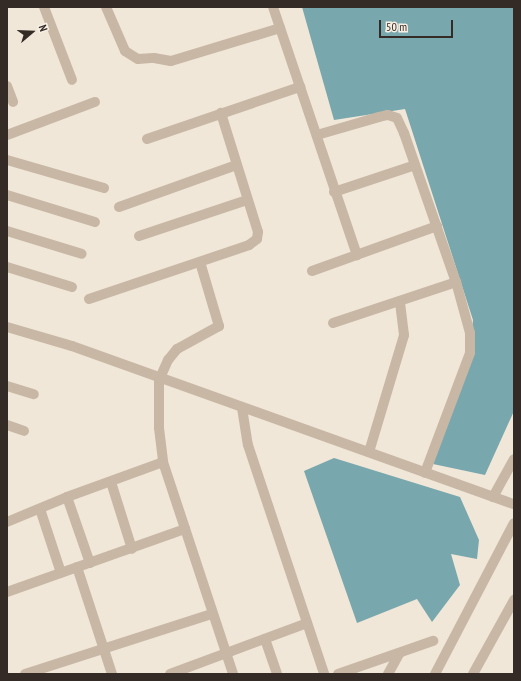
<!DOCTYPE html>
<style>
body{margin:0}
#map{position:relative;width:521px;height:681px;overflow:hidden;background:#f0e7d8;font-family:"PT Sans Narrow",sans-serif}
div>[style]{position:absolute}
.water>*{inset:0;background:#78a7ad}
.minor>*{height:10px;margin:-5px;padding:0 5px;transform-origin:5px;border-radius:5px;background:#c8b7a5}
.tertiary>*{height:10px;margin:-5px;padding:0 5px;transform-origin:5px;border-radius:5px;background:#c8b7a5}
span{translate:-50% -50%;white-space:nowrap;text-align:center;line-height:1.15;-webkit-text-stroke:4px #f8f0e4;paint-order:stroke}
.frame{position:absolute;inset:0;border:8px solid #342b26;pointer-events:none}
.north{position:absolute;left:12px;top:12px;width:40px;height:40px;-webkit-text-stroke:3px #f8f0e4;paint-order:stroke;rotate:71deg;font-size:11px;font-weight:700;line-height:16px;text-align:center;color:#342b26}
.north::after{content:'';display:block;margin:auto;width:14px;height:18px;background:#342b26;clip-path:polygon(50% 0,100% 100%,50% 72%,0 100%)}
.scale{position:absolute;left:379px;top:20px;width:74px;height:18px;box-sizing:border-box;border:2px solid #342b26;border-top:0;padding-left:5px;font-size:12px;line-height:14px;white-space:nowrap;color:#342b26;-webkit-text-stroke:3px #f8f0e4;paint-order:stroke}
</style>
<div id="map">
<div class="water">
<div style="clip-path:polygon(302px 7px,514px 7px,514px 411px,485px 475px,433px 464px,468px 369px,473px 320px,405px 109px,334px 120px)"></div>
<div style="clip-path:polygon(334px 458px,460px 497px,479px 540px,477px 559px,451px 554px,460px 585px,432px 622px,417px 599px,357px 623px,304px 471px)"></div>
</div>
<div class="minor">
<div style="left:44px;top:7px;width:78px;rotate:69deg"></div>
<div style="left:106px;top:7px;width:48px;rotate:66.6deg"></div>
<div style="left:125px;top:51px;width:15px;rotate:32deg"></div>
<div style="left:138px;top:59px;width:16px;rotate:-4deg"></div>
<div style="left:154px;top:58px;width:17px;rotate:10deg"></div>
<div style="left:171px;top:61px;width:114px;rotate:-16.8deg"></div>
<div style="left:273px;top:7px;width:262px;rotate:71.3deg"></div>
<div style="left:7px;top:86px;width:17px;rotate:69deg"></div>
<div style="left:7px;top:135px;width:94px;rotate:-20.6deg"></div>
<div style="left:317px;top:135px;width:65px;rotate:-16.2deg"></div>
<div style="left:379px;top:117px;width:9px;rotate:-13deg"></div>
<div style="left:388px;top:115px;width:9px;rotate:18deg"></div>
<div style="left:397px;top:118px;width:17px;rotate:65deg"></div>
<div style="left:404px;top:133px;width:158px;rotate:70.8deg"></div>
<div style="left:456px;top:282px;width:53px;rotate:74.6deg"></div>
<div style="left:470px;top:333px;width:20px;rotate:90deg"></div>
<div style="left:470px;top:353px;width:128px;rotate:110.6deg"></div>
<div style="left:147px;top:139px;width:162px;rotate:-18.8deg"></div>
<div style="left:7px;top:160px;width:101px;rotate:16.1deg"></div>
<div style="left:334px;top:192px;width:85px;rotate:-18.4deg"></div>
<div style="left:7px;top:195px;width:92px;rotate:17.1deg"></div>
<div style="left:119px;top:207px;width:124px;rotate:-19.7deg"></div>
<div style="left:7px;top:231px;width:78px;rotate:17deg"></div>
<div style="left:139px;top:236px;width:114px;rotate:-18.4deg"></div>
<div style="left:200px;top:262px;width:67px;rotate:73.5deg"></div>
<div style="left:219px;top:326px;width:48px;rotate:151.3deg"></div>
<div style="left:177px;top:349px;width:14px;rotate:129deg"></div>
<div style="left:168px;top:360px;width:22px;rotate:114deg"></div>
<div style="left:159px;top:380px;width:48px;rotate:90deg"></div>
<div style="left:159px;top:428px;width:34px;rotate:83deg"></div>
<div style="left:163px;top:462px;width:223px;rotate:71.7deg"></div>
<div style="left:7px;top:267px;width:68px;rotate:17.1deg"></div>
<div style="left:312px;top:271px;width:133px;rotate:-19.8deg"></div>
<div style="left:89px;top:299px;width:169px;rotate:-18.6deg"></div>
<div style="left:249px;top:245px;width:10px;rotate:-37deg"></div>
<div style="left:257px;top:239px;width:7px;rotate:-82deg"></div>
<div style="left:258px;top:232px;width:125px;rotate:-107.3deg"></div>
<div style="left:333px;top:323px;width:130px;rotate:-18.4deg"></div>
<div style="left:7px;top:386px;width:28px;rotate:17deg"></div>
<div style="left:242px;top:408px;width:37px;rotate:81deg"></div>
<div style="left:248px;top:445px;width:241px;rotate:71.6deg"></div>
<div style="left:7px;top:425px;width:18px;rotate:19deg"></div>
<div style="left:369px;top:452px;width:122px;rotate:-73.3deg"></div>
<div style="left:404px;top:335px;width:34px;rotate:-97deg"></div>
<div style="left:111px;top:482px;width:70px;rotate:72.6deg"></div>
<div style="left:67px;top:497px;width:70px;rotate:70.8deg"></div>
<div style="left:493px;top:497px;width:43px;rotate:-61.1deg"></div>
<div style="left:40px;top:509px;width:67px;rotate:71.8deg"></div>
<div style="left:7px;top:522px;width:65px;rotate:-22.6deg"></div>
<div style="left:67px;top:497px;width:102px;rotate:-20deg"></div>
<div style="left:77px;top:567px;width:113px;rotate:71.9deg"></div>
<div style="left:7px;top:592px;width:189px;rotate:-19.5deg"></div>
<div style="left:265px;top:639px;width:37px;rotate:71deg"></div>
<div style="left:25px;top:674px;width:196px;rotate:-17.8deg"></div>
<div style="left:170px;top:674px;width:146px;rotate:-20.4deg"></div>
<div style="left:338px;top:674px;width:101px;rotate:-19.2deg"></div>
<div style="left:388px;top:674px;width:23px;rotate:-61deg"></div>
<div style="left:435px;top:674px;width:170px;rotate:-62.4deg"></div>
<div style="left:473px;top:674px;width:85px;rotate:-61deg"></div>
</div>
<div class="tertiary">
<div style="left:7px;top:327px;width:68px;rotate:16.3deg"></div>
<div style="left:72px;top:346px;width:469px;rotate:19.7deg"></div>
</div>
<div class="frame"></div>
<div class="north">N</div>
<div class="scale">50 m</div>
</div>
